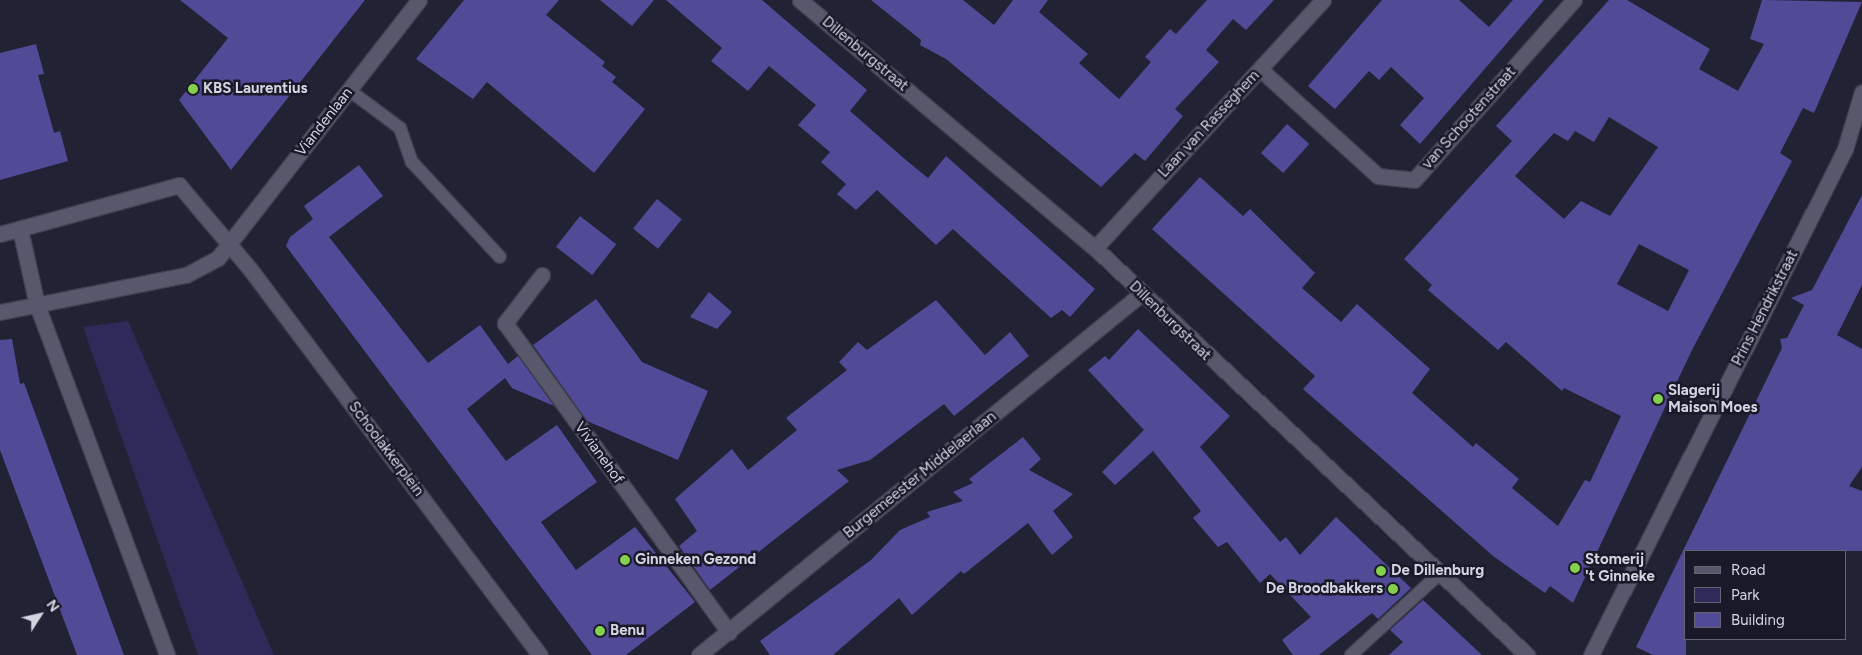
<!DOCTYPE html>
<style>
body{margin:0}
#map{position:relative;width:1862px;height:655px;overflow:hidden;background:#222235;font-family:Figtree,sans-serif}
div>[style]{position:absolute}
.green>*{inset:0;background:#2e2a5a}
.building>*{inset:0;background:#514a97;transform-origin:0 0}
.roads{filter:drop-shadow(1px 0 #403f4f) drop-shadow(-1px 0 #403f4f) drop-shadow(0 1px #403f4f) drop-shadow(0 -1px #403f4f)}
.lane>*{height:12px;margin:-6px;padding:0 6px;transform-origin:6px;border-radius:6px;background:#58586d}
.street>*{height:15px;margin:-7.5px;padding:0 7.5px;transform-origin:7.5px;border-radius:7.5px;background:#58586d}
.secondary>*{height:15px;margin:-7.5px;padding:0 7.5px;transform-origin:7.5px;border-radius:7.5px;background:#58586d}
.dots>*{width:14px;height:14px;translate:-50% -50%;box-sizing:border-box;border:2px solid #19192a;border-radius:50%}
span{translate:-50% -50%;white-space:nowrap;text-align:center;line-height:1.15;-webkit-text-stroke:5px #19192a;paint-order:stroke}
.street-label{font-size:15px;color:#d4d4e1}
.poi-label{font-size:15px;color:#d4d4e1;font-weight:700}
.left{translate:0 -50%;text-align:left}
.right{translate:-100% -50%;text-align:right}
.legend{position:absolute;left:1684px;top:550px;width:162px;height:90px;box-sizing:border-box;background:#19192a;border:1px solid #646473;margin:0;padding:6px 9px;list-style:none;font-size:15px;color:#d4d4e1}
.legend li{display:flex;align-items:center;gap:10px;height:25px}
.legend b{width:25px;border:1px solid #646473}
.north{position:absolute;left:15px;top:590px;width:50px;height:50px;-webkit-text-stroke:4px #19192a;paint-order:stroke;rotate:55deg;font-size:14px;font-weight:700;line-height:20px;text-align:center;color:#d4d4e1}
.north::after{content:'';display:block;margin:auto;width:18px;height:22px;background:#d4d4e1;clip-path:polygon(50% 0,100% 100%,50% 72%,0 100%)}
</style>
<div id="map">
<div class="green">
<div style="clip-path:polygon(128px 321px,274px 655px,198px 655px,83px 327px)"></div>
</div>
<div class="building">
<div style="clip-path:polygon(180px 0,365px 0,231px 170px,179px 100px,228px 38px)"></div>
<div style="clip-path:polygon(464px 0,559px 0,546px 15px,605px 62px,602px 66px,616px 77px,612px 82px,645px 109px,594px 173px,487px 82px,473px 99px,416px 59px)"></div>
<div style="clip-path:polygon(600px 0,654px 0,632px 26px)"></div>
<div style="clip-path:polygon(666px 0,762px 0,867px 90px,850px 111px,907px 161px,928px 178px,946px 156px,1095px 289px,1070px 317px,1062px 310px,1051px 318px,953px 229px,936px 245px,877px 190px,856px 210px,837px 194px,846px 184px,821px 162px,830px 152px,798px 125px,816px 105px,769px 66px,748px 91px,711px 61px,722px 48px)"></div>
<div style="clip-path:polygon(871px 0,963px 0,994px 25px,1013px 0,1048px 0,1039px 12px,1088px 54px,1079px 63px,1119px 99px,1151px 62px,1145px 57px,1170px 29px,1176px 34px,1207px 0,1274px 0,1246px 30px,1233px 19px,1206px 50px,1219px 62px,1175px 109px,1183px 116px,1145px 161px,1135px 153px,1101px 187px,946px 59px,920px 45px,921px 40px)"></div>
<div style="clip-path:polygon(1382px 0,1459px 0,1489px 27px,1513px 0,1544px 0,1420px 144px,1400px 125px,1424px 98px,1391px 67px,1379px 80px,1369px 71px,1335px 109px,1308px 86px)"></div>
<div style="clip-path:polygon(evenodd,1609px 0,1627px 0,1710px 49px,1699px 69px,1738px 91px,1764px 44px,1750px 39px,1762px 0,1862px 2px,1814px 113px,1803px 108px,1780px 153px,1792px 161px,1692px 350px,1573px 603px,1550px 586px,1545px 593px,1493px 556px,1303px 389px,1315px 376px,1152px 229px,1200px 177px,1243px 216px,1250px 209px,1315px 273px,1302px 288px,1341px 322px,1357px 304px,1430px 369px,1412px 393px,1473px 447px,1476px 443px,1519px 479px,1512px 488px,1558px 526px,1585px 480px,1590px 482px,1621px 416px,1564px 388px,1562px 391px,1506px 342px,1498px 350px,1428px 290px,1432px 285px,1404px 259px,1512px 141px,1496px 126px,1609px 0,1609px 117px,1658px 147px,1610px 216px,1581px 201px,1564px 219px,1515px 176px,1554px 133px,1568px 141px,1575px 131px,1594px 142px,1609px 117px,1609px 0,1639px 244px,1689px 270px,1668px 311px,1617px 284px,1639px 244px)"></div>
<div style="clip-path:polygon(36px 44px,44px 74px,38px 75px,54px 133px,60px 131px,68px 161px,0 180px,0 53px)"></div>
<div style="left:1287px;top:124px;width:30px;height:39px;rotate:42deg"></div>
<div style="clip-path:polygon(359px 165px,383px 196px,329px 237px,428px 363px,480px 325px,508px 364px,518px 356px,554px 406px,512px 388px,505px 378px,467px 409px,506px 461px,557px 425px,597px 482px,541px 522px,576px 570px,635px 527px,695px 602px,626px 655px,592px 655px,286px 246px,290px 237px,313px 219px,304px 206px)"></div>
<div style="clip-path:polygon(1862px 195px,1862px 285px,1837px 335px,1862px 349px,1862px 467px,1849px 486px,1862px 491px,1862px 551px,1686px 551px,1686px 655px,1653px 655px,1636px 647px,1782px 348px,1780px 339px,1787px 338px,1804px 305px,1791px 298px,1812px 290px)"></div>
<div style="left:657px;top:199px;width:32px;height:38px;rotate:39deg"></div>
<div style="left:580px;top:216px;width:46px;height:39px;rotate:38deg"></div>
<div style="clip-path:polygon(709px 292px,732px 312px,717px 329px,690px 317px)"></div>
<div style="clip-path:polygon(596px 299px,642px 362px,708px 391px,678px 460px,587px 421px,533px 345px)"></div>
<div style="clip-path:polygon(936px 300px,985px 355px,1010px 332px,1029px 356px,954px 416px,944px 404px,870px 460px,837px 470px,849px 481px,710px 590px,679px 546px,697px 531px,675px 499px,732px 449px,748px 470px,797px 430px,786px 418px,847px 370px,839px 362px,858px 342px,867px 350px)"></div>
<div style="clip-path:polygon(1138px 329px,1230px 416px,1200px 447px,1280px 542px,1286px 537px,1300px 555px,1336px 517px,1411px 588px,1378px 619px,1372px 613px,1319px 655px,1293px 655px,1282px 640px,1311px 617px,1270px 574px,1260px 583px,1227px 542px,1218px 547px,1193px 518px,1201px 511px,1153px 451px,1115px 485px,1102px 472px,1144px 430px,1088px 370px,1105px 356px,1109px 360px)"></div>
<div style="clip-path:polygon(12px 339px,20px 384px,24px 383px,124px 655px,77px 655px,0 450px,0 340px)"></div>
<div style="clip-path:polygon(1023px 437px,1041px 459px,1029px 470px,1073px 494px,1053px 511px,1073px 537px,1052px 555px,1028px 523px,964px 574px,961px 571px,912px 615px,899px 598px,833px 655px,770px 655px,760px 641px,871px 560px,900px 530px,930px 517px,927px 512px,963px 501px,953px 492px,973px 483px,969px 479px)"></div>
<div style="clip-path:polygon(1423px 600px,1482px 655px,1389px 655px,1403px 642px,1390px 630px)"></div>
</div>
<div class="roads">
<div class="lane">
<div style="left:349px;top:90px;width:64px;rotate:36.7deg"></div>
<div style="left:400px;top:128px;width:36px;rotate:71deg"></div>
<div style="left:412px;top:162px;width:129px;rotate:47.2deg"></div>
<div style="left:1351px;top:655px;width:118px;rotate:-42.6deg"></div>
</div>
<div class="street">
<div style="left:800px;top:0;width:385px;rotate:40.1deg"></div>
<div style="left:1095px;top:248px;width:594px;rotate:43.29deg"></div>
<div style="left:1260px;top:69px;width:159px;rotate:42.2deg"></div>
<div style="left:1378px;top:176px;width:36px;rotate:6deg"></div>
<div style="left:1414px;top:180px;width:241px;rotate:-48.4deg"></div>
<div style="left:20px;top:229px;width:78px;rotate:77.4deg"></div>
<div style="left:37px;top:305px;width:373px;rotate:69.6deg"></div>
<div style="left:0;top:234px;width:186px;rotate:-15.3deg"></div>
<div style="left:179px;top:185px;width:110px;rotate:49.8deg"></div>
<div style="left:250px;top:269px;width:483px;rotate:53.1deg"></div>
<div style="left:1095px;top:248px;width:337px;rotate:-47.4deg"></div>
<div style="left:542px;top:275px;width:61px;rotate:127.6deg"></div>
<div style="left:505px;top:323px;width:382px;rotate:54.1deg"></div>
<div style="left:0;top:312px;width:190px;rotate:-11.3deg"></div>
<div style="left:186px;top:275px;width:36px;rotate:-28deg"></div>
<div style="left:218px;top:258px;width:327px;rotate:-52.1deg"></div>
<div style="left:699px;top:655px;width:571px;rotate:-39.24deg"></div>
</div>
<div class="secondary">
<div style="left:1591px;top:655px;width:566px;rotate:-63.34deg"></div>
<div style="left:1845px;top:149px;width:59px;rotate:-73.4deg"></div>
</div>
</div>
<div class="dots">
<div style="left:193px;top:89px;background:#84cf4d"></div>
<div style="left:1658px;top:399px;background:#84cf4d"></div>
<div style="left:625px;top:560px;background:#84cf4d"></div>
<div style="left:1575px;top:568px;background:#84cf4d"></div>
<div style="left:1381px;top:571px;background:#84cf4d"></div>
<div style="left:1393px;top:589px;background:#84cf4d"></div>
<div style="left:600px;top:631px;background:#84cf4d"></div>
</div>
<div class="street-label">
<span style="left:865px;top:54px;rotate:40deg">Dillenburgstraat</span>
<span style="left:1469px;top:118px;rotate:-48deg">van Schootenstraat</span>
<span style="left:324px;top:122px;rotate:-52deg">Viandenlaan</span>
<span style="left:1209px;top:124px;rotate:-47deg">Laan van Rasseghem</span>
<span style="left:1765px;top:308px;rotate:-63deg">Prins Hendrikstraat</span>
<span style="left:1170px;top:321px;rotate:44deg">Dillenburgstraat</span>
<span style="left:386px;top:449px;rotate:53deg">Schoolakkerplein</span>
<span style="left:599px;top:453px;rotate:54deg">Vivianehof</span>
<span style="left:920px;top:475px;rotate:-39deg">Burgemeester Middelaerlaan</span>
</div>
<div class="poi-label">
<span class="left" style="left:203px;top:89px">KBS Laurentius</span>
<span class="left" style="left:1668px;top:399px">Slagerij<br>Maison Moes</span>
<span class="left" style="left:1585px;top:568px">Stomerij<br>'t Ginneke</span>
<span class="left" style="left:635px;top:560px">Ginneken Gezond</span>
<span class="left" style="left:1391px;top:571px">De Dillenburg</span>
<span class="right" style="left:1383px;top:589px">De Broodbakkers</span>
<span class="left" style="left:610px;top:631px">Benu</span>
</div>
<ul class="legend">
<li><b style="height:6px;background:#58586d"></b>Road</li>
<li><b style="height:14px;background:#2e2a5a"></b>Park</li>
<li><b style="height:14px;background:#514a97"></b>Building</li>
</ul>
<div class="north">N</div>
</div>
